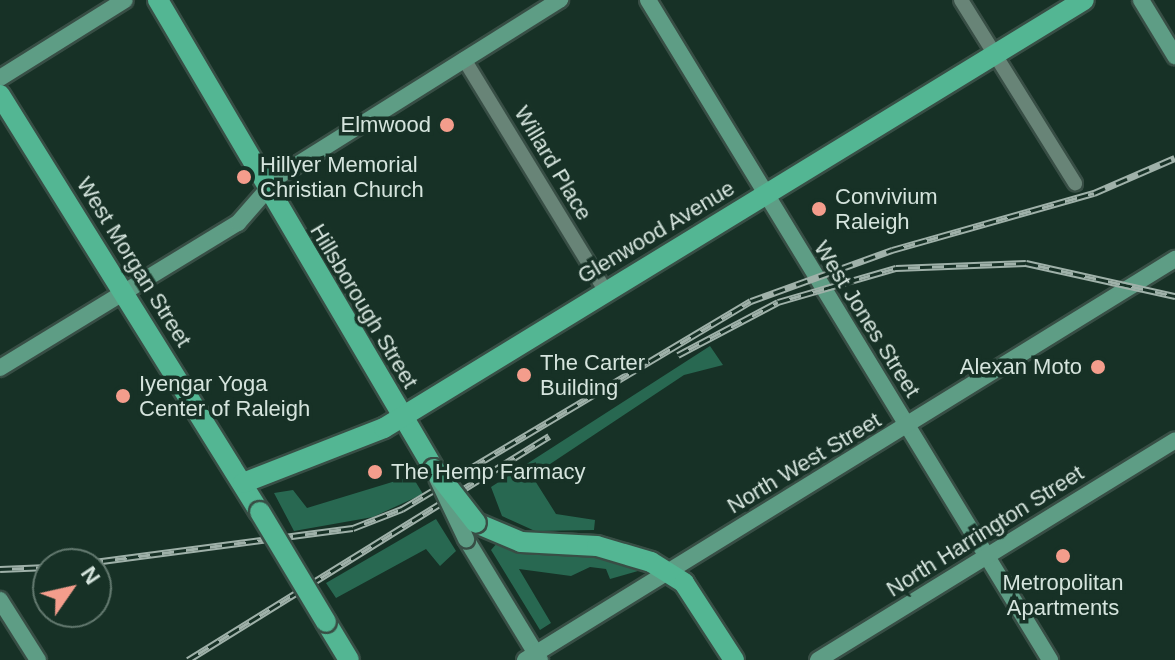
<!DOCTYPE html>
<html>
<head>
<meta charset="utf-8">
<style>
  body { margin:0 }
  #map { position:relative; width:1175px; height:660px; overflow:hidden; background:#173126; font-family:Arial,sans-serif }
  div>[style] { position:absolute }
  [style*='--x'] { left:calc(var(--x)*1px); top:calc(var(--y)*1px); width:calc(var(--w)*1px); rotate:calc(var(--a)*1deg) }
  .forest>* { inset:0; background:#286851 }
  .roads { filter:drop-shadow(2px 0 #384e45) drop-shadow(-2px 0 #384e45) drop-shadow(0 2px #384e45) drop-shadow(0 -2px #384e45) }
  .street>* { height:14px; margin:-7px; padding:0 7px; transform-origin:7px; border-radius:7px; background:#688477 }
  .secondary>* { height:16px; margin:-8px; padding:0 8px; transform-origin:8px; border-radius:8px; background:#5e9d85 }
  .primary>* { height:20px; margin:-10px; padding:0 10px; transform-origin:10px; border-radius:10px; background:#53b693 }
  .rail>* { height:7px; margin-top:-3.5px; transform-origin:0; background:repeating-linear-gradient(90deg,#173126 0 12px,#9fb1a9 0 24px); box-sizing:border-box; border-block:2px solid #9fb1a9 }
  .bridges { filter:drop-shadow(2px 0 #384e45) drop-shadow(-2px 0 #384e45) drop-shadow(0 2px #384e45) drop-shadow(0 -2px #384e45) }
  .secondary-bridge>* { height:16px; margin:-8px; padding:0 8px; transform-origin:8px; border-radius:8px; background:#5e9d85 }
  .primary-bridge>* { height:20px; margin:-10px; padding:0 10px; transform-origin:10px; border-radius:10px; background:#53b693 }
  .dots>* { width:22px; height:22px; translate:-50% -50%; box-sizing:border-box; border:4px solid #173126; border-radius:50% }
  span { translate:-50% -50%; white-space:nowrap; text-align:center; line-height:1.15; -webkit-text-stroke:7px #173126; paint-order:stroke }
  .poi-label { font-size:22px; color:#d5e4dd }
  .right { translate:-100% -50%; text-align:right }
  .left { translate:0 -50%; text-align:left }
  .street-label { font-size:22px; color:#d5e4dd }
  .north { position:absolute; left:32px; top:548px; width:80px; height:80px; box-sizing:border-box; background:#173126; border:2px solid #63796f; border-radius:50%; rotate:56deg; font-size:22px; font-weight:700; line-height:32px; text-align:center; color:#d5e4dd }
  .north::after { content:''; display:block; margin:auto; width:28px; height:36px; background:#f49d8c; clip-path:polygon(50% 0,100% 100%,50% 72%,0 100%) }
</style>
</head>
<body>
<div id="map">
  <div class="forest">
    <i style="clip-path:polygon(710px 346px,723px 365px,684px 375px,532px 476px,556px 514px,595px 520px,594px 530px,535px 531px,502px 516px,491px 487px)"></i>
    <i style="clip-path:polygon(412px 476px,423px 494px,373px 517px,294px 531px,274px 493px,293px 490px,307px 508px)"></i>
    <i style="clip-path:polygon(436px 519px,456px 551px,440px 566px,426px 549px,336px 598px,326px 583px)"></i>
    <i style="clip-path:polygon(498px 542px,637px 560px,638px 571px,610px 579px,606px 569px,590px 567px,571px 576px,519px 569px,551px 623px,540px 630px,491px 550px)"></i>
  </div>
  <div class="roads">
    <div class="street">
      <i style="--x:961;--y:0;--w:216;--a:58.1"></i>
      <i style="--x:464;--y:59;--w:271;--a:58.6"></i>
    </div>
    <div class="secondary">
      <i style="--x:648;--y:0;--w:773;--a:58.65"></i>
      <i style="--x:1141;--y:0;--w:66;--a:58.7"></i>
      <i style="--x:0;--y:78;--w:147;--a:-32"></i>
      <i style="--x:0;--y:368;--w:279;--a:-31.4"></i>
      <i style="--x:238;--y:223;--w:62;--a:-48.9"></i>
      <i style="--x:279;--y:176;--w:332;--a:-32.1"></i>
      <i style="--x:466;--y:539;--w:142;--a:58.6"></i>
      <i style="--x:0;--y:600;--w:71;--a:57.7"></i>
      <i style="--x:525;--y:660;--w:764;--a:-31.67"></i>
      <i style="--x:818;--y:660;--w:419;--a:-31.6"></i>
    </div>
    <div class="primary">
      <i style="--x:158;--y:0;--w:544;--a:59.52"></i>
      <i style="--x:0;--y:95;--w:491;--a:58.1"></i>
      <i style="--x:243;--y:483;--w:151;--a:-21.3"></i>
      <i style="--x:384;--y:428;--w:820;--a:-31.44"></i>
      <i style="--x:476;--y:523;--w:49;--a:22.9"></i>
      <i style="--x:521;--y:542;--w:76;--a:3"></i>
      <i style="--x:597;--y:546;--w:56;--a:16.5"></i>
      <i style="--x:651;--y:562;--w:39;--a:32"></i>
      <i style="--x:684;--y:583;--w:92;--a:57"></i>
      <i style="--x:326;--y:622;--w:44;--a:58.8"></i>
    </div>
  </div>
  <div class="rail">
    <i style="--x:678;--y:355;--w:113;--a:-27.9"></i>
    <i style="--x:778;--y:302;--w:123;--a:-16.1"></i>
    <i style="--x:896;--y:268;--w:130;--a:-2.2"></i>
    <i style="--x:1026;--y:263;--w:153;--a:12.5"></i>
    <i style="--x:79;--y:564;--w:276;--a:-7.5"></i>
    <i style="--x:353;--y:528;--w:53;--a:-21.2"></i>
    <i style="--x:402;--y:509;--w:406;--a:-30.8"></i>
    <i style="--x:751;--y:301;--w:150;--a:-19.9"></i>
    <i style="--x:892;--y:250;--w:210;--a:-15.8"></i>
    <i style="--x:1094;--y:193;--w:88;--a:-23.4"></i>
    <i style="--x:0;--y:569;--w:48;--a:-2.4"></i>
    <i style="--x:188;--y:660;--w:425;--a:-31.8"></i>
  </div>
  <div class="bridges">
    <div class="secondary-bridge">
      <i style="--x:437;--y:478;--w:68;--a:64.6"></i>
    </div>
    <div class="primary-bridge">
      <i style="--x:434;--y:469;--w:68;--a:52.1"></i>
      <i style="--x:260;--y:512;--w:128;--a:59"></i>
    </div>
  </div>
  <div class="dots">
    <i style="left:447px;top:125px;background:#f49d8c"></i>
    <i style="left:244px;top:177px;background:#f49d8c"></i>
    <i style="left:819px;top:209px;background:#f49d8c"></i>
    <i style="left:1098px;top:367px;background:#f49d8c"></i>
    <i style="left:524px;top:375px;background:#f49d8c"></i>
    <i style="left:123px;top:396px;background:#f49d8c"></i>
    <i style="left:375px;top:472px;background:#f49d8c"></i>
    <i style="left:1063px;top:556px;background:#f49d8c"></i>
  </div>
  <div class="poi-label">
    <span class="right" style="left:431px;top:125px">Elmwood</span>
    <span class="left" style="left:260px;top:177px">Hillyer Memorial<br>Christian Church</span>
    <span class="left" style="left:835px;top:209px">Convivium<br>Raleigh</span>
    <span class="left" style="left:540px;top:375px">The Carter<br>Building</span>
    <span class="right" style="left:1082px;top:367px">Alexan Moto</span>
    <span class="left" style="left:139px;top:396px">Iyengar Yoga<br>Center of Raleigh</span>
    <span class="left" style="left:391px;top:472px">The Hemp Farmacy</span>
    <span style="left:1063px;top:595px">Metropolitan<br>Apartments</span>
  </div>
  <div class="street-label">
    <span style="left:553px;top:163px;rotate:59deg">Willard Place</span>
    <span style="left:656px;top:232px;rotate:-31deg">Glenwood Avenue</span>
    <span style="left:134px;top:262px;rotate:58deg">West Morgan Street</span>
    <span style="left:364px;top:306px;rotate:59deg">Hillsborough Street</span>
    <span style="left:867px;top:319px;rotate:58deg">West Jones Street</span>
    <span style="left:804px;top:463px;rotate:-31deg">North West Street</span>
    <span style="left:985px;top:531px;rotate:-32deg">North Harrington Street</span>
  </div>
  <div class="north">N</div>
</div>
</body>
</html>
